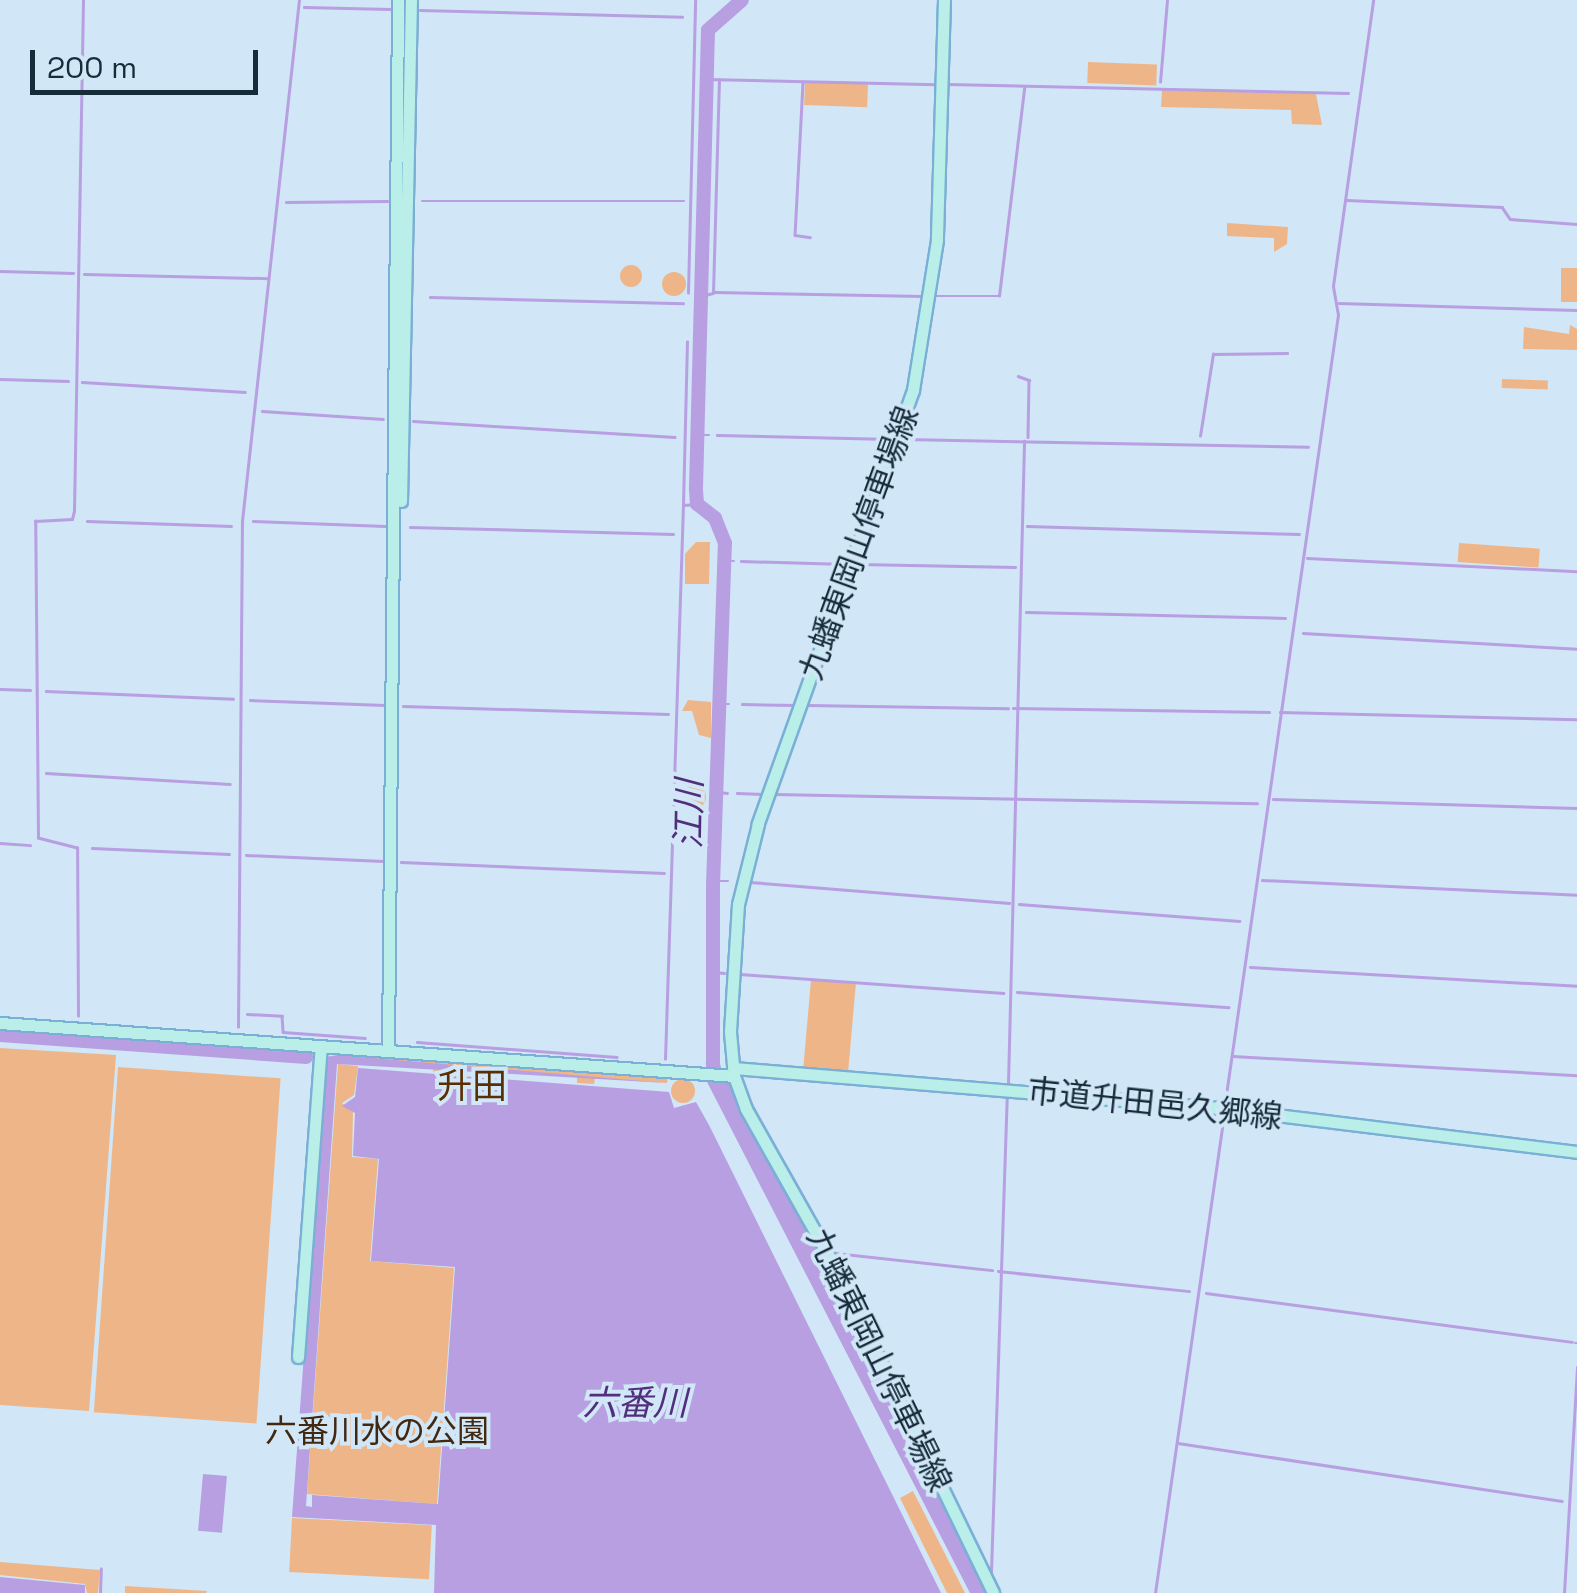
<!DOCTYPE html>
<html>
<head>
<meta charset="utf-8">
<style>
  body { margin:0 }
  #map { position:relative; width:1577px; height:1593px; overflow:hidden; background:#d1e6f6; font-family:"Space Grotesk","Noto Sans JP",sans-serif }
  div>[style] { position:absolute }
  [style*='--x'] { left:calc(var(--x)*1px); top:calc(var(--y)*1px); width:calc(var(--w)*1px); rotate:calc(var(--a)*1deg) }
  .green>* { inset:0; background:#eeb688; transform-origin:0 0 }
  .round { border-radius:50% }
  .water>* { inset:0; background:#b79fe2; transform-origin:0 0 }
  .stream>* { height:2.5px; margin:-1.25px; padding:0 1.25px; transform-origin:1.25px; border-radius:1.25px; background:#b79fe2 }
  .river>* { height:14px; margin:-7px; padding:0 7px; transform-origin:7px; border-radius:7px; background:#b79fe2 }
  .roads { filter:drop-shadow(2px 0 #7aafd6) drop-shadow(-2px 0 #7aafd6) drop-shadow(0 2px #7aafd6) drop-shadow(0 -2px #7aafd6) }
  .secondary>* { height:11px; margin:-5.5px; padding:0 5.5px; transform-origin:5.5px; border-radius:5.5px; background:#b9efe8 }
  span { translate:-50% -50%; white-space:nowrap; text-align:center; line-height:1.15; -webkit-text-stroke:8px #d1e6f6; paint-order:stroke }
  .street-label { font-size:32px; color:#162c3b }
  .park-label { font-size:32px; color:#412811 }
  .water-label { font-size:35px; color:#512f7d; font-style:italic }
  .neighbourhood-label { font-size:35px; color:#582f02 }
  .scale { position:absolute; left:30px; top:50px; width:228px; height:45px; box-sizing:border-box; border:5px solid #162c3b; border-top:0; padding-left:12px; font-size:30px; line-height:35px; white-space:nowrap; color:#162c3b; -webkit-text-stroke:8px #d1e6f6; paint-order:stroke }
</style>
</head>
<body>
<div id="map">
  <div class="green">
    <i style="left:1088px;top:62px;width:69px;height:21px;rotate:2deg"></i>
    <i style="left:805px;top:82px;width:63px;height:23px;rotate:2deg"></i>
    <i style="clip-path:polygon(1162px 90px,1316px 94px,1322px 125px,1292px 124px,1291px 110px,1161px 107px)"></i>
    <i style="clip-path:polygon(1227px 223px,1288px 227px,1287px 244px,1274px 252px,1274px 238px,1227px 236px)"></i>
    <i class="round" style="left:620px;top:265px;width:22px;height:22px"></i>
    <i style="left:1561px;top:268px;width:16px;height:34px"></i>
    <i class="round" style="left:662px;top:272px;width:24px;height:24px"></i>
    <i style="clip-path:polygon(1570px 325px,1577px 329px,1577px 350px,1523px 349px,1524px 327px,1569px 334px)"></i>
    <i style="left:1502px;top:379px;width:46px;height:9px;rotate:2deg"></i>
    <i style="clip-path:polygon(696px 542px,710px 542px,709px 584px,685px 584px,685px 554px)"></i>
    <i style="left:1459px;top:543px;width:81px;height:19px;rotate:4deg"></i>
    <i style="clip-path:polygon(688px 700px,711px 702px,711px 738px,699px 735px,692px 711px,682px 711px)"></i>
    <i class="round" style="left:682px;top:785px;width:24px;height:24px"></i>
    <i style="left:811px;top:980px;width:45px;height:88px;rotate:5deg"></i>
    <i style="clip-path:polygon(0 1048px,116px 1055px,89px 1411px,0 1405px)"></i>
    <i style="clip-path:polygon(338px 1051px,668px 1075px,667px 1083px,595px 1078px,594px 1084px,577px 1083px,577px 1076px,447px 1067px,446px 1074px,433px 1073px,433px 1066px,338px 1059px)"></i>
    <i style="clip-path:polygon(338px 1064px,358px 1066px,354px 1095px,342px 1103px,353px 1112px,352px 1157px,378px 1159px,370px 1261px,454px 1268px,437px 1504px,307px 1494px)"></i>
    <i style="left:118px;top:1067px;width:163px;height:346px;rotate:4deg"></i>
    <i class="round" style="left:671px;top:1079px;width:24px;height:24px"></i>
    <i style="clip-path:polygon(913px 1491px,965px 1593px,947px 1593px,900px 1498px)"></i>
    <i style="left:292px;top:1518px;width:140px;height:54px;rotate:3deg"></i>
    <i style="clip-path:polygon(0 1562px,100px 1570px,98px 1593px,87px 1593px,85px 1584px,0 1575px)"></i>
    <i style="clip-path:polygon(125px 1586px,207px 1591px,206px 1593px,125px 1593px)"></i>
  </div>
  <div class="water">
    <i style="clip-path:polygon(337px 1055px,667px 1083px,337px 1064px,306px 1506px,312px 1507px,312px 1495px,438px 1504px,455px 1267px,371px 1261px,379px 1159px,353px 1156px,355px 1113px,342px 1106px,355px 1097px,358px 1068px,669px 1092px,674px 1108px,696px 1102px,709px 1125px,941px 1593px,434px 1593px,436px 1525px,292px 1517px,326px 1057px)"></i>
    <i style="clip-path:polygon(706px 1080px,729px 1081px,746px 1125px,811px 1231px,986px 1593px,970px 1593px)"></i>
    <i style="left:203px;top:1474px;width:24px;height:57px;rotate:5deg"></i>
    <i style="clip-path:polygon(0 1577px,85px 1585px,85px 1593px,0 1593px)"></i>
  </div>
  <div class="stream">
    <i style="--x:304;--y:7;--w:86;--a:1.3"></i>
    <i style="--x:420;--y:10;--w:262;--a:1.5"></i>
    <i style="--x:706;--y:79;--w:229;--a:1.3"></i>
    <i style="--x:1160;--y:82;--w:82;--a:-85.1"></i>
    <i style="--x:803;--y:83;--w:152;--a:93"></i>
    <i style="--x:795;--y:235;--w:15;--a:8"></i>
    <i style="--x:948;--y:84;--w:400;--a:1.3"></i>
    <i style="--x:1347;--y:200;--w:155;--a:2.6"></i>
    <i style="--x:1502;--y:207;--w:14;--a:56"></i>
    <i style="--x:1510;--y:219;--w:67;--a:4.3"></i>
    <i style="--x:422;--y:201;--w:262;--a:0"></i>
    <i style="--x:286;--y:202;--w:101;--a:-0.6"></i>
    <i style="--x:0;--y:271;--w:73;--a:1.6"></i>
    <i style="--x:84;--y:274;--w:183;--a:1.3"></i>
    <i style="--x:715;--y:292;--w:207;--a:1.1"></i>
    <i style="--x:688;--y:293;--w:293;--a:-88.6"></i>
    <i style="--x:701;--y:296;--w:12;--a:-14"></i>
    <i style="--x:713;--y:293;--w:213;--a:-88.4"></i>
    <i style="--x:936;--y:296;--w:63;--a:0"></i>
    <i style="--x:999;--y:296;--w:209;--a:-83.1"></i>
    <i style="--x:430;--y:297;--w:253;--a:1.4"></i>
    <i style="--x:1339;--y:303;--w:238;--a:1.7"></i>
    <i style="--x:1018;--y:376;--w:12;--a:20"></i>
    <i style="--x:1029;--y:380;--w:57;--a:91"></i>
    <i style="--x:0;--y:379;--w:68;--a:1.7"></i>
    <i style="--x:82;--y:382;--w:163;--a:3.5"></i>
    <i style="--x:262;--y:411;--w:121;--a:3.8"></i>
    <i style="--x:413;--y:421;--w:262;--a:3.5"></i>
    <i style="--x:697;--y:435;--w:12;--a:0"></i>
    <i style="--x:717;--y:435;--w:174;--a:1.3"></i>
    <i style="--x:1200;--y:436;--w:83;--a:-81"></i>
    <i style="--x:1213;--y:354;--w:74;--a:-0.8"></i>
    <i style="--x:904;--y:439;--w:404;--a:1.1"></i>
    <i style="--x:683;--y:505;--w:163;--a:-88.6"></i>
    <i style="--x:87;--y:521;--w:144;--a:2"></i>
    <i style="--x:253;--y:521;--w:132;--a:2.2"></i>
    <i style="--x:1027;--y:526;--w:272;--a:1.7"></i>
    <i style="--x:410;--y:527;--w:263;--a:1.5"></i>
    <i style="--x:1307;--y:558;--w:270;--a:2.8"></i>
    <i style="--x:725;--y:561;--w:9;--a:0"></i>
    <i style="--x:741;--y:561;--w:104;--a:1.7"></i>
    <i style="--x:858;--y:564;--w:157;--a:1.1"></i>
    <i style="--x:1026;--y:612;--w:259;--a:1.3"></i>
    <i style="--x:1303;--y:633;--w:274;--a:3.3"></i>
    <i style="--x:0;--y:689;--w:30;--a:2"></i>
    <i style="--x:46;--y:691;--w:187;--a:2.4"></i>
    <i style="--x:250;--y:700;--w:135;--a:2.1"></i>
    <i style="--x:722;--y:704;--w:7;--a:0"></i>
    <i style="--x:742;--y:704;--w:54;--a:1.1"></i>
    <i style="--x:808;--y:705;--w:200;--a:0.9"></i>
    <i style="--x:403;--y:706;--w:265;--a:1.7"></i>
    <i style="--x:1013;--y:708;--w:256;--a:0.9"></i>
    <i style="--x:1280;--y:712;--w:297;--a:1.4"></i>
    <i style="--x:46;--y:773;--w:184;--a:3.4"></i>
    <i style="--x:718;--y:792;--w:9;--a:6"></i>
    <i style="--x:737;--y:793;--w:26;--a:2"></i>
    <i style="--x:774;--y:794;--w:483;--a:1.1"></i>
    <i style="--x:1273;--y:799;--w:304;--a:1.7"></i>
    <i style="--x:0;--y:843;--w:30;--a:4"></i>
    <i style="--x:92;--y:848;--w:137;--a:2.5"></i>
    <i style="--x:246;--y:855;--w:137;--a:2.5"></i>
    <i style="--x:401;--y:862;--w:263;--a:2.4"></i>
    <i style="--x:1262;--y:880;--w:315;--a:2.7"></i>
    <i style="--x:713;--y:881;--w:15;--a:0"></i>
    <i style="--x:750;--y:882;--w:260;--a:4.6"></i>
    <i style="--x:1019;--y:904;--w:221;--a:4.4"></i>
    <i style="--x:1250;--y:967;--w:328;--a:3.3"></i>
    <i style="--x:714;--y:972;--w:10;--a:6"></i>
    <i style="--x:740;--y:974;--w:264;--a:4.1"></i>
    <i style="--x:1017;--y:992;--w:212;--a:4.1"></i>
    <i style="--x:247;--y:1014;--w:35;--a:3"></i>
    <i style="--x:282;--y:1016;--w:16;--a:86"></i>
    <i style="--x:283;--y:1032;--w:82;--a:4.2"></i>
    <i style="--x:78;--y:1016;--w:168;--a:-90.3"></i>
    <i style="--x:77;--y:848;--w:40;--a:-165.6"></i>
    <i style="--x:38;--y:838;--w:317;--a:-90.5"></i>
    <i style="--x:35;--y:521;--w:37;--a:-3"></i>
    <i style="--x:72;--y:519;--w:8;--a:-76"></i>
    <i style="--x:74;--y:511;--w:511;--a:-88.99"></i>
    <i style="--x:238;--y:1027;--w:506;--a:-89.55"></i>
    <i style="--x:242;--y:521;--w:524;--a:-83.76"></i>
    <i style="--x:79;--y:1036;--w:5;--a:90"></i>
    <i style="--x:417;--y:1042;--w:200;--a:4.3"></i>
    <i style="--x:237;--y:1052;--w:4;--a:-90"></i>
    <i style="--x:1233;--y:1056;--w:345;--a:3.2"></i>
    <i style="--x:665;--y:1059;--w:554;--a:-88.14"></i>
    <i style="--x:683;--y:505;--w:14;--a:-4"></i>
    <i style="--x:1008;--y:1084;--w:643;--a:-88.57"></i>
    <i style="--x:1225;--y:1102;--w:795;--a:-81.83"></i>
    <i style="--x:1338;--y:315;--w:29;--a:-100"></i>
    <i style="--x:1333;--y:286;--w:289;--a:-82"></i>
    <i style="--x:1109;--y:1105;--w:105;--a:5.4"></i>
    <i style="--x:1458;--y:1143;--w:47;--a:7.3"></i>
    <i style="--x:835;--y:1253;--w:158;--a:6.2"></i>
    <i style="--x:998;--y:1271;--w:192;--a:6"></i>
    <i style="--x:1206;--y:1293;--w:369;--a:7.6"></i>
    <i style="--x:1575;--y:1343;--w:2;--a:0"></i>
    <i style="--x:1178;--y:1443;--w:388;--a:8.6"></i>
    <i style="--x:991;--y:1572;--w:475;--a:-88.1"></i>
    <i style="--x:100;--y:1593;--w:24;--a:-88"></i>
    <i style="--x:1155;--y:1593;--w:483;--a:-81.8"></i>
    <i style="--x:1564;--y:1593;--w:226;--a:-86.7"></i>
  </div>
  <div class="river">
    <i style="--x:0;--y:1035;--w:307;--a:4.1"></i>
    <i style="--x:719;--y:1087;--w:24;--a:-105"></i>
    <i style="--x:713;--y:1064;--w:179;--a:-90"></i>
    <i style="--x:713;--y:885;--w:342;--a:-88"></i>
    <i style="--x:725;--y:543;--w:27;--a:-112"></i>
    <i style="--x:715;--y:518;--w:23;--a:-142"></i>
    <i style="--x:697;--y:504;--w:16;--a:-94"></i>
    <i style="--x:696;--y:488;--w:458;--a:-88.5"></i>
    <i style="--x:708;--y:30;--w:45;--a:-41.4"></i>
  </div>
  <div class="roads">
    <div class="secondary">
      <i style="--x:944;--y:0;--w:240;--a:91.7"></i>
      <i style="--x:937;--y:240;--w:152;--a:99.1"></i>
      <i style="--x:913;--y:390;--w:461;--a:109.7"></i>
      <i style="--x:758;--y:824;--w:82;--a:104"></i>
      <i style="--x:738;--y:904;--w:128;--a:93.6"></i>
      <i style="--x:730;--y:1032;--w:44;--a:84.8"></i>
      <i style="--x:734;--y:1076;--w:35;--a:70"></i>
      <i style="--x:746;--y:1109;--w:181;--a:60.6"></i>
      <i style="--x:835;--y:1267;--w:362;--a:64.1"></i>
      <i style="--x:401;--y:501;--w:501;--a:-88.86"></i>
      <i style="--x:0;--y:1023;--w:736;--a:4.13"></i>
      <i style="--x:388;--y:1049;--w:1049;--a:-89.45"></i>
      <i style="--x:733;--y:1068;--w:488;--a:4.7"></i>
      <i style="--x:1219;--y:1108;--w:361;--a:7"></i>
      <i style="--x:298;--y:1357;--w:311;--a:-85.8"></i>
    </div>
  </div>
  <div class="street-label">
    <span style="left:859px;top:543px;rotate:-70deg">九蟠東岡山停車場線</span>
    <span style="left:1155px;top:1104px;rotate:6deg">市道升田邑久郷線</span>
    <span style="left:879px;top:1360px;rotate:64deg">九蟠東岡山停車場線</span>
  </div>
  <div class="park-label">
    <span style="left:377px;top:1431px">六番川水の公園</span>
  </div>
  <div class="water-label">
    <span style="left:689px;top:814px;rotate:-89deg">江川</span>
    <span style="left:635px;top:1403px">六番川</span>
  </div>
  <div class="neighbourhood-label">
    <span style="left:472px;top:1086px">升田</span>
  </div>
  <div class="scale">200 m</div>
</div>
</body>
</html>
